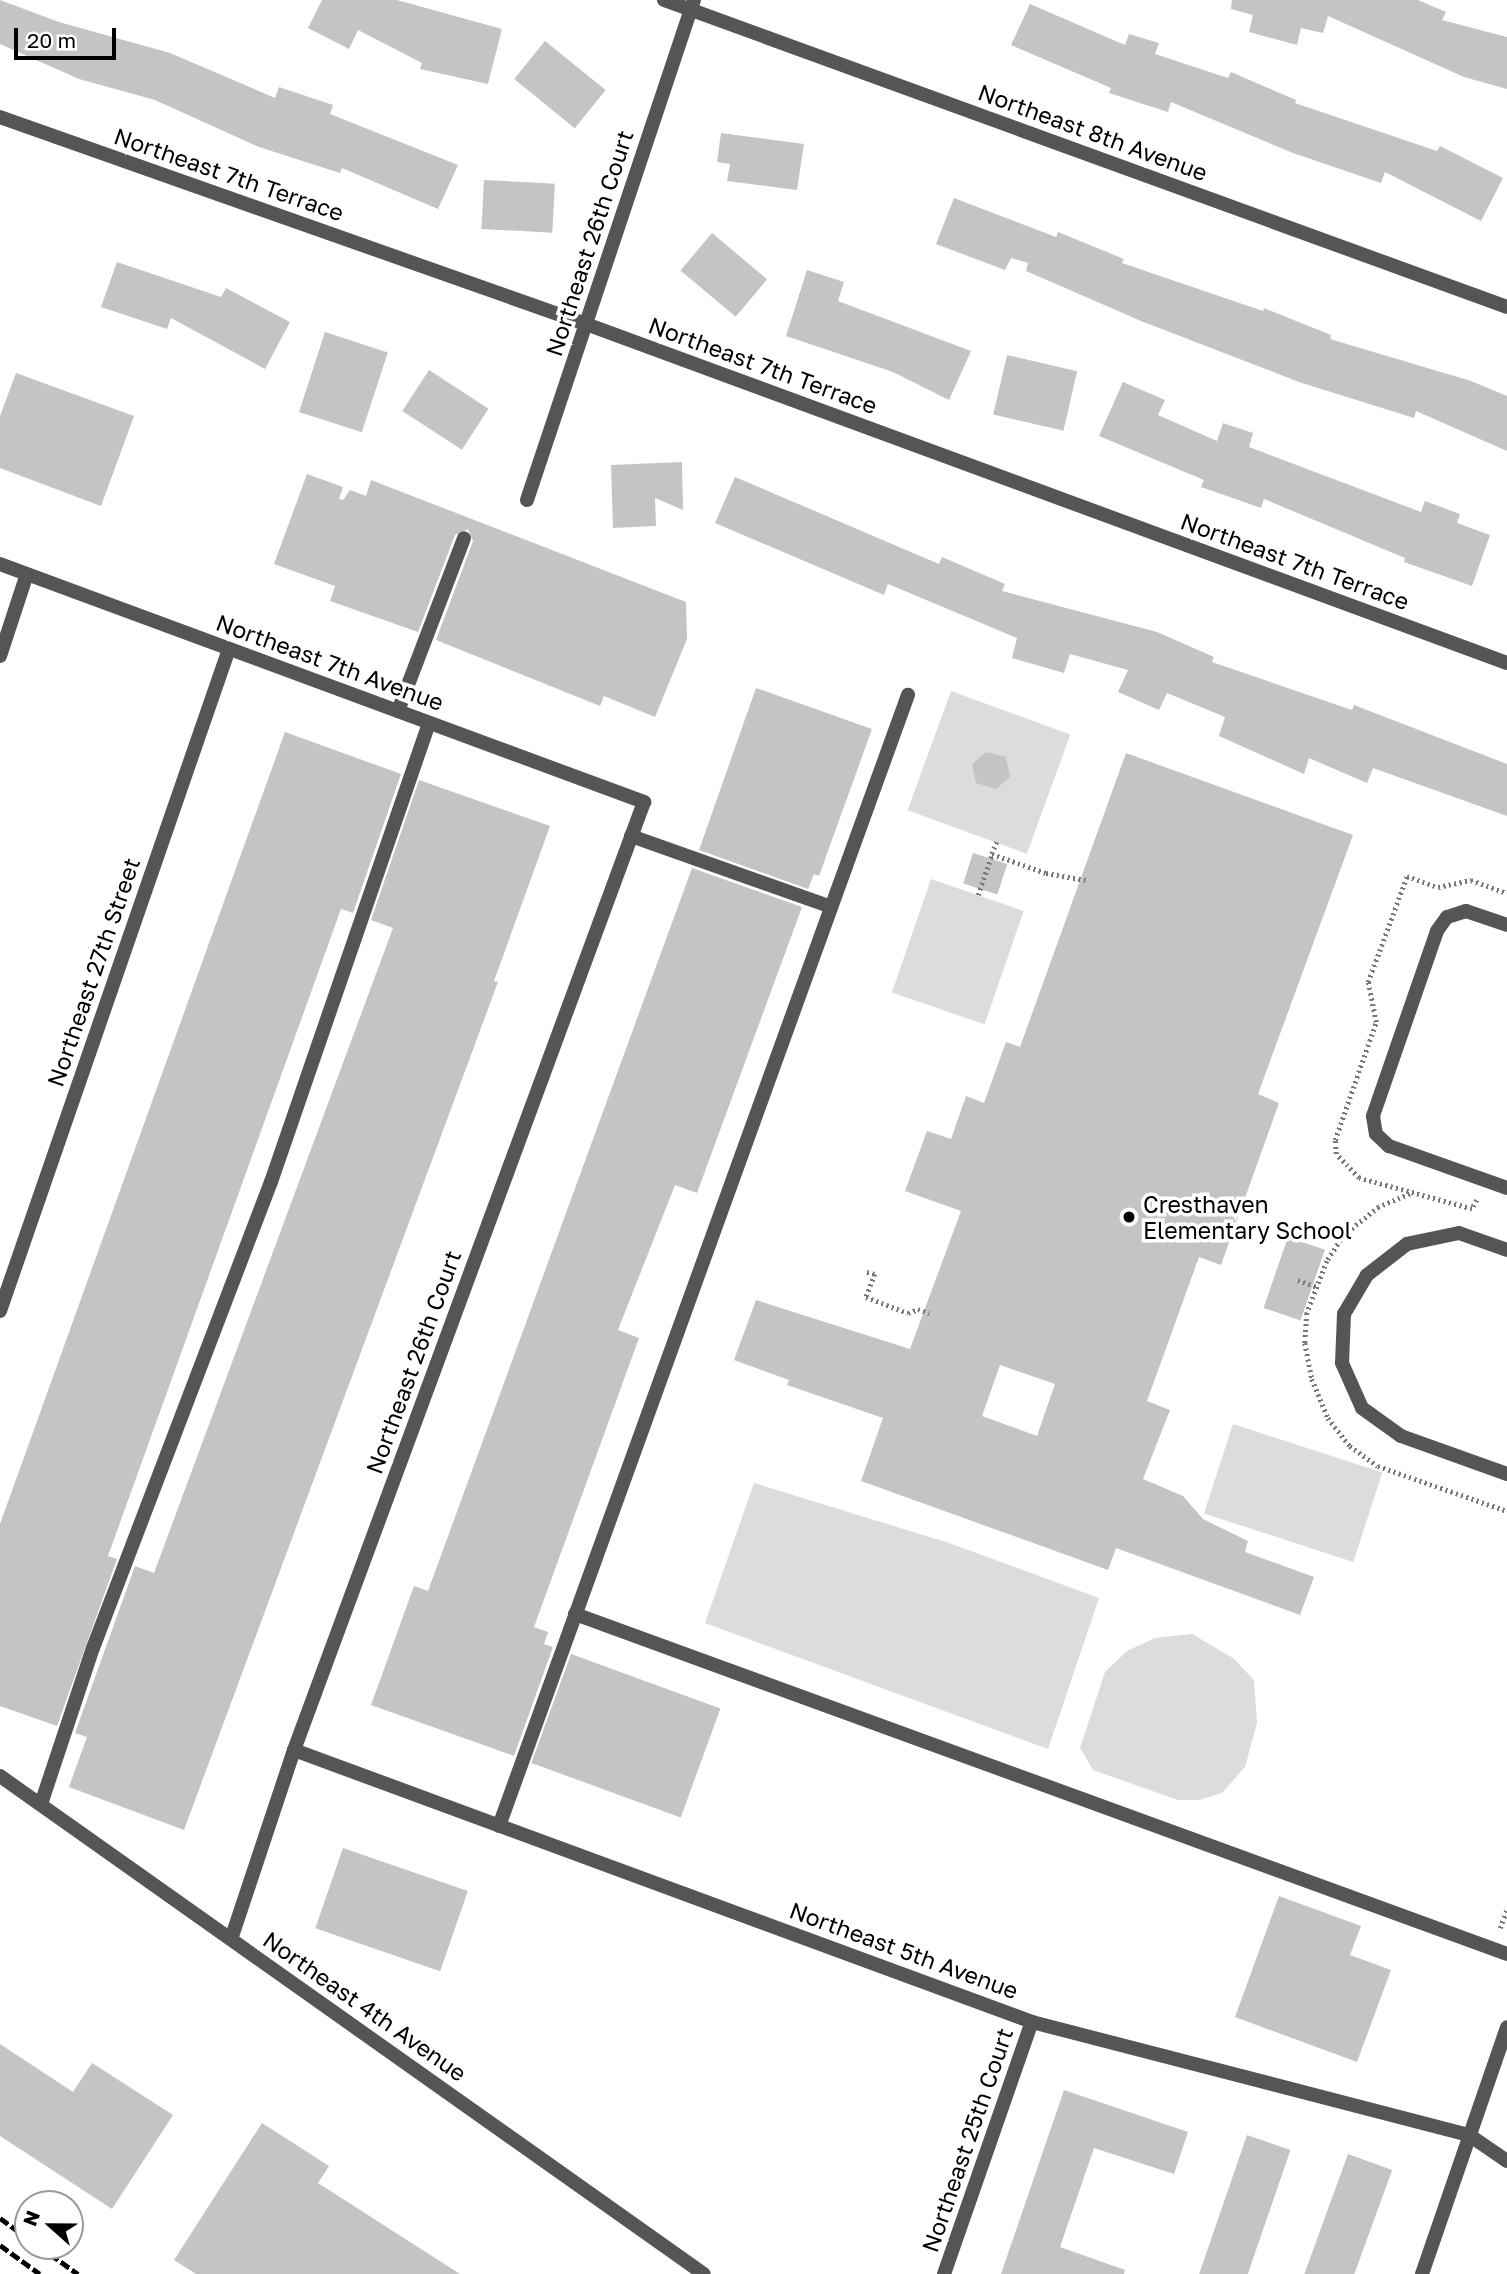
<!DOCTYPE html>
<html>
<head>
<meta charset="utf-8">
<style>
  body { margin:0 }
  #map { position:relative; width:1507px; height:2274px; overflow:hidden; background:#fff; font-family:"Golos Text",sans-serif }
  div>[style] { position:absolute }
  [style*='--x'] { left:calc(var(--x)*1px); top:calc(var(--y)*1px); width:calc(var(--w)*1px); rotate:calc(var(--a)*1deg) }
  .green>* { inset:0; background:#dcdcdc; transform-origin:0 0 }
  .building>* { inset:0; background:#c4c4c4; transform-origin:0 0 }
  .path>* { height:4.5px; margin-top:-2.25px; transform-origin:0; background:repeating-linear-gradient(90deg,#777 0 2px,transparent 0 5.5px) }
  .service>* { height:14px; margin:-7px; padding:0 7px; transform-origin:7px; border-radius:7px; background:#555 }
  .minor>* { height:14px; margin:-7px; padding:0 7px; transform-origin:7px; border-radius:7px; background:#555 }
  .rail>* { height:5px; margin-top:-2.5px; transform-origin:0; background:repeating-linear-gradient(90deg,#000 0 10px,transparent 0 13.5px) }
  .dots>* { width:19px; height:19px; translate:-50% -50%; box-sizing:border-box; border:4px solid #fff; border-radius:50% }
  span { translate:-50% -50%; white-space:nowrap; text-align:center; line-height:1.15; -webkit-text-stroke:7px #fff; paint-order:stroke }
  .street-label { font-size:23px; color:#000 }
  .poi-label { font-size:23px; color:#000 }
  .left { translate:0 -50%; text-align:left }
  .north { position:absolute; left:14px; top:2190px; width:70px; height:70px; box-sizing:border-box; background:#fff; border:2px solid #999; border-radius:50%; rotate:291deg; font-size:19px; font-weight:700; line-height:28px; text-align:center; color:#000 }
  .north::after { content:''; display:block; margin:auto; width:24px; height:32px; background:#000; clip-path:polygon(50% 0,100% 100%,50% 72%,0 100%) }
  .scale { position:absolute; left:14px; top:28px; width:102px; height:32px; box-sizing:border-box; border:4px solid #000; border-top:0; padding-left:9px; font-size:21px; line-height:24px; white-space:nowrap; color:#000; -webkit-text-stroke:5px #fff; paint-order:stroke }
</style>
</head>
<body>
<div id="map">
  <div class="green">
    <i style="left:951px;top:691px;width:127px;height:127px;rotate:20deg"></i>
    <i style="left:931px;top:879px;width:98px;height:120px;rotate:19deg"></i>
    <i style="left:1233px;top:1424px;width:157px;height:94px;rotate:18deg"></i>
    <i style="clip-path:polygon(754px 1483px,949px 1543px,1099px 1598px,1048px 1749px,705px 1623px)"></i>
    <i style="clip-path:polygon(1192px 1634px,1233px 1658px,1254px 1680px,1257px 1723px,1245px 1767px,1222px 1793px,1199px 1800px,1178px 1800px,1093px 1770px,1080px 1748px,1105px 1672px,1127px 1651px,1155px 1638px)"></i>
  </div>
  <div class="building">
    <i style="clip-path:polygon(0 0,59px 22px,170px 53px,275px 98px,279px 87px,333px 105px,330px 114px,458px 165px,438px 209px,342px 168px,340px 173px,259px 147px,155px 100px,79px 79px,0 44px)"></i>
    <i style="clip-path:polygon(322px 0,397px 0,502px 29px,488px 84px,420px 69px,422px 63px,358px 30px,349px 49px,308px 28px)"></i>
    <i style="clip-path:polygon(1232px 0,1418px 0,1446px 12px,1442px 20px,1507px 37px,1507px 89px,1464px 77px,1328px 16px,1323px 33px,1301px 28px,1297px 45px,1249px 32px,1253px 15px,1231px 9px)"></i>
    <i style="clip-path:polygon(1030px 4px,1125px 45px,1129px 34px,1159px 43px,1155px 54px,1228px 78px,1231px 72px,1296px 100px,1295px 103px,1437px 151px,1440px 146px,1503px 178px,1481px 221px,1385px 172px,1381px 183px,1293px 153px,1171px 102px,1168px 112px,1109px 93px,1111px 88px,1011px 45px)"></i>
    <i style="left:545px;top:41px;width:78px;height:49px;rotate:39deg"></i>
    <i style="clip-path:polygon(721px 133px,804px 144px,797px 190px,727px 181px,730px 164px,717px 162px)"></i>
    <i style="left:484px;top:180px;width:71px;height:49px;rotate:3deg"></i>
    <i style="clip-path:polygon(954px 198px,1056px 237px,1058px 232px,1124px 259px,1122px 263px,1263px 311px,1264px 308px,1331px 335px,1330px 339px,1471px 381px,1507px 396px,1507px 451px,1416px 411px,1414px 418px,1299px 382px,1141px 321px,1026px 271px,1028px 263px,1011px 258px,1005px 270px,936px 244px)"></i>
    <i style="left:712px;top:233px;width:72px;height:49px;rotate:40deg"></i>
    <i style="clip-path:polygon(117px 262px,221px 297px,226px 288px,290px 322px,265px 369px,171px 318px,167px 329px,101px 307px)"></i>
    <i style="clip-path:polygon(807px 270px,844px 282px,838px 301px,971px 351px,949px 400px,893px 372px,786px 336px)"></i>
    <i style="left:325px;top:332px;width:66px;height:84px;rotate:18deg"></i>
    <i style="left:1007px;top:355px;width:72px;height:61px;rotate:13deg"></i>
    <i style="left:429px;top:370px;width:71px;height:49px;rotate:33deg"></i>
    <i style="clip-path:polygon(16px 373px,134px 416px,101px 506px,0 468px,0 416px)"></i>
    <i style="clip-path:polygon(1123px 382px,1165px 400px,1158px 415px,1217px 441px,1223px 423px,1253px 433px,1249px 447px,1421px 512px,1425px 501px,1460px 514px,1457px 523px,1490px 535px,1472px 586px,1404px 562px,1405px 558px,1264px 499px,1261px 508px,1201px 487px,1204px 480px,1099px 436px)"></i>
    <i style="clip-path:polygon(682px 462px,683px 510px,655px 498px,656px 526px,613px 528px,611px 465px)"></i>
    <i style="clip-path:polygon(307px 474px,343px 487px,339px 499px,343px 500px,350px 490px,366px 496px,371px 480px,686px 602px,687px 639px,655px 717px,604px 696px,600px 706px,436px 640px,473px 541px,468px 529px,455px 535px,418px 632px,330px 601px,335px 586px,274px 564px)"></i>
    <i style="clip-path:polygon(735px 477px,939px 564px,942px 557px,1005px 584px,1002px 591px,1157px 632px,1214px 657px,1212px 662px,1352px 710px,1354px 705px,1507px 764px,1507px 816px,1373px 768px,1367px 783px,1309px 758px,1304px 774px,1219px 736px,1225px 717px,1167px 693px,1159px 710px,1118px 692px,1128px 670px,1070px 654px,1064px 673px,1012px 658px,1017px 638px,888px 584px,884px 595px,715px 523px)"></i>
    <i style="clip-path:polygon(756px 688px,872px 729px,819px 876px,814px 874px,808px 889px,699px 850px)"></i>
    <i style="clip-path:polygon(285px 732px,401px 774px,353px 913px,341px 909px,108px 1556px,117px 1559px,57px 1726px,0 1706px,0 1524px)"></i>
    <i style="clip-path:polygon(986px 752px,1006px 757px,1010px 777px,996px 789px,976px 783px,972px 764px)"></i>
    <i style="clip-path:polygon(evenodd,1126px 753px,1353px 835px,1258px 1094px,1279px 1103px,1221px 1265px,1199px 1257px,1147px 1401px,1170px 1410px,1143px 1479px,1183px 1496px,1203px 1519px,1248px 1541px,1245px 1552px,1314px 1577px,1300px 1615px,1116px 1548px,1108px 1570px,861px 1481px,883px 1418px,787px 1385px,789px 1380px,734px 1360px,756px 1300px,910px 1349px,961px 1211px,905px 1191px,927px 1131px,951px 1139px,966px 1096px,984px 1103px,1006px 1042px,1020px 1047px,1126px 753px,1000px 1365px,1055px 1384px,1037px 1436px,982px 1416px,1000px 1365px)"></i>
    <i style="clip-path:polygon(419px 780px,550px 826px,494px 981px,498px 982px,184px 1830px,69px 1787px,87px 1737px,75px 1733px,135px 1566px,154px 1573px,393px 928px,371px 920px)"></i>
    <i style="left:973px;top:853px;width:36px;height:32px;rotate:18deg"></i>
    <i style="clip-path:polygon(692px 868px,802px 907px,697px 1193px,675px 1185px,618px 1330px,639px 1338px,534px 1627px,548px 1632px,544px 1644px,553px 1647px,514px 1756px,371px 1705px,414px 1586px,428px 1591px)"></i>
    <i style="left:1288px;top:1237px;width:39px;height:75px;rotate:19deg"></i>
    <i style="left:571px;top:1654px;width:159px;height:116px;rotate:20deg"></i>
    <i style="left:343px;top:1848px;width:132px;height:85px;rotate:19deg"></i>
    <i style="clip-path:polygon(1279px 1896px,1361px 1926px,1350px 1955px,1391px 1970px,1357px 2062px,1235px 2017px)"></i>
    <i style="clip-path:polygon(0 2044px,73px 2092px,92px 2063px,173px 2115px,112px 2209px,0 2136px)"></i>
    <i style="clip-path:polygon(1064px 2090px,1188px 2132px,1174px 2174px,1094px 2148px,1060px 2247px,1125px 2270px,1124px 2274px,1001px 2274px)"></i>
    <i style="clip-path:polygon(262px 2123px,329px 2166px,318px 2183px,460px 2274px,196px 2274px,174px 2260px)"></i>
    <i style="left:1247px;top:2135px;width:46px;height:147px;rotate:19deg"></i>
    <i style="left:1348px;top:2154px;width:47px;height:128px;rotate:20deg"></i>
  </div>
  <div class="path">
    <i style="--x:997;--y:842;--w:13;--a:113"></i>
    <i style="--x:992;--y:854;--w:57;--a:19.4"></i>
    <i style="--x:1046;--y:873;--w:40;--a:10"></i>
    <i style="--x:978;--y:895;--w:43;--a:-71.1"></i>
    <i style="--x:1410;--y:1194;--w:34;--a:157"></i>
    <i style="--x:1379;--y:1207;--w:45;--a:141.3"></i>
    <i style="--x:1344;--y:1235;--w:31;--a:123"></i>
    <i style="--x:1327;--y:1261;--w:56;--a:111"></i>
    <i style="--x:1307;--y:1313;--w:30;--a:94"></i>
    <i style="--x:1305;--y:1343;--w:37;--a:79"></i>
    <i style="--x:1312;--y:1379;--w:42;--a:67.7"></i>
    <i style="--x:1328;--y:1418;--w:36;--a:52"></i>
    <i style="--x:1350;--y:1446;--w:34;--a:36"></i>
    <i style="--x:1378;--y:1466;--w:137;--a:19.2"></i>
    <i style="--x:1477;--y:1200;--w:10;--a:119"></i>
    <i style="--x:1472;--y:1209;--w:117;--a:-164.7"></i>
    <i style="--x:1359;--y:1178;--w:33;--a:-134"></i>
    <i style="--x:1336;--y:1154;--w:14;--a:-94"></i>
    <i style="--x:1335;--y:1140;--w:125;--a:-70.8"></i>
    <i style="--x:1376;--y:1022;--w:41;--a:-101.3"></i>
    <i style="--x:1368;--y:982;--w:113;--a:-69.8"></i>
    <i style="--x:1407;--y:876;--w:33;--a:20"></i>
    <i style="--x:1438;--y:887;--w:34;--a:-12"></i>
    <i style="--x:1471;--y:880;--w:38;--a:20"></i>
    <i style="--x:867;--y:1272;--w:8;--a:14"></i>
    <i style="--x:875;--y:1274;--w:25;--a:111"></i>
    <i style="--x:866;--y:1297;--w:45;--a:20.9"></i>
    <i style="--x:908;--y:1313;--w:11;--a:-22"></i>
    <i style="--x:918;--y:1309;--w:12;--a:20"></i>
    <i style="--x:1298;--y:1280;--w:20;--a:20"></i>
    <i style="--x:1500;--y:1928;--w:20;--a:-70"></i>
  </div>
  <div class="service">
    <i style="--x:0;--y:656;--w:86;--a:-71.8"></i>
    <i style="--x:398;--y:711;--w:185;--a:-69.1"></i>
    <i style="--x:631;--y:836;--w:212;--a:19.5"></i>
    <i style="--x:1507;--y:925;--w:43;--a:-161.1"></i>
    <i style="--x:1466;--y:911;--w:20;--a:162"></i>
    <i style="--x:1447;--y:917;--w:17;--a:126"></i>
    <i style="--x:1437;--y:931;--w:196;--a:109.1"></i>
    <i style="--x:1373;--y:1116;--w:18;--a:81"></i>
    <i style="--x:1376;--y:1134;--w:18;--a:43"></i>
    <i style="--x:1389;--y:1146;--w:125;--a:19.6"></i>
    <i style="--x:1507;--y:1250;--w:51;--a:-160.5"></i>
    <i style="--x:1459;--y:1233;--w:53;--a:168.1"></i>
    <i style="--x:1407;--y:1244;--w:51;--a:142.2"></i>
    <i style="--x:1367;--y:1275;--w:45;--a:120.5"></i>
    <i style="--x:1344;--y:1314;--w:49;--a:92.3"></i>
    <i style="--x:1342;--y:1363;--w:49;--a:66"></i>
    <i style="--x:1362;--y:1408;--w:48;--a:35.7"></i>
    <i style="--x:1401;--y:1436;--w:113;--a:19.7"></i>
    <i style="--x:575;--y:1614;--w:992;--a:20.04"></i>
    <i style="--x:41;--y:1804;--w:164;--a:-71.6"></i>
    <i style="--x:93;--y:1648;--w:499;--a:-69.1"></i>
    <i style="--x:271;--y:1182;--w:485;--a:-71"></i>
    <i style="--x:499;--y:1826;--w:1203;--a:-70.12"></i>
  </div>
  <div class="minor">
    <i style="--x:664;--y:0;--w:897;--a:20.01"></i>
    <i style="--x:0;--y:117;--w:621;--a:19.46"></i>
    <i style="--x:586;--y:324;--w:981;--a:20.21"></i>
    <i style="--x:527;--y:500;--w:527;--a:-71.53"></i>
    <i style="--x:0;--y:564;--w:687;--a:20.28"></i>
    <i style="--x:644;--y:802;--w:1011;--a:110.26"></i>
    <i style="--x:294;--y:1750;--w:199;--a:108.4"></i>
    <i style="--x:0;--y:1311;--w:700;--a:-70.92"></i>
    <i style="--x:294;--y:1750;--w:787;--a:20.23"></i>
    <i style="--x:1032;--y:2022;--w:451;--a:14.5"></i>
    <i style="--x:1469;--y:2135;--w:46;--a:34.4"></i>
    <i style="--x:0;--y:1776;--w:862;--a:35.28"></i>
    <i style="--x:944;--y:2274;--w:267;--a:-70.8"></i>
    <i style="--x:1422;--y:2274;--w:261;--a:-71"></i>
  </div>
  <div class="rail">
    <i style="--x:0;--y:2218;--w:34;--a:36"></i>
    <i style="--x:0;--y:2245;--w:49;--a:35.9"></i>
    <i style="--x:39;--y:2246;--w:48;--a:35.7"></i>
  </div>
  <div class="dots">
    <i style="left:1129px;top:1217px;background:#000"></i>
  </div>
  <div class="street-label">
    <span style="left:1093px;top:132px;rotate:20deg">Northeast 8th Avenue</span>
    <span style="left:229px;top:174px;rotate:19deg">Northeast 7th Terrace</span>
    <span style="left:589px;top:243px;rotate:-72deg">Northeast 26th Court</span>
    <span style="left:763px;top:365px;rotate:20deg">Northeast 7th Terrace</span>
    <span style="left:1295px;top:561px;rotate:20deg">Northeast 7th Terrace</span>
    <span style="left:330px;top:662px;rotate:20deg">Northeast 7th Avenue</span>
    <span style="left:93px;top:972px;rotate:-71deg">Northeast 27th Street</span>
    <span style="left:413px;top:1362px;rotate:-70deg">Northeast 26th Court</span>
    <span style="left:904px;top:1950px;rotate:20deg">Northeast 5th Avenue</span>
    <span style="left:365px;top:2006px;rotate:35deg">Northeast 4th Avenue</span>
    <span style="left:967px;top:2140px;rotate:-71deg">Northeast 25th Court</span>
  </div>
  <div class="poi-label">
    <span class="left" style="left:1143px;top:1217px">Cresthaven<br>Elementary School</span>
  </div>
  <div class="north">N</div>
  <div class="scale">20 m</div>
</div>
</body>
</html>
